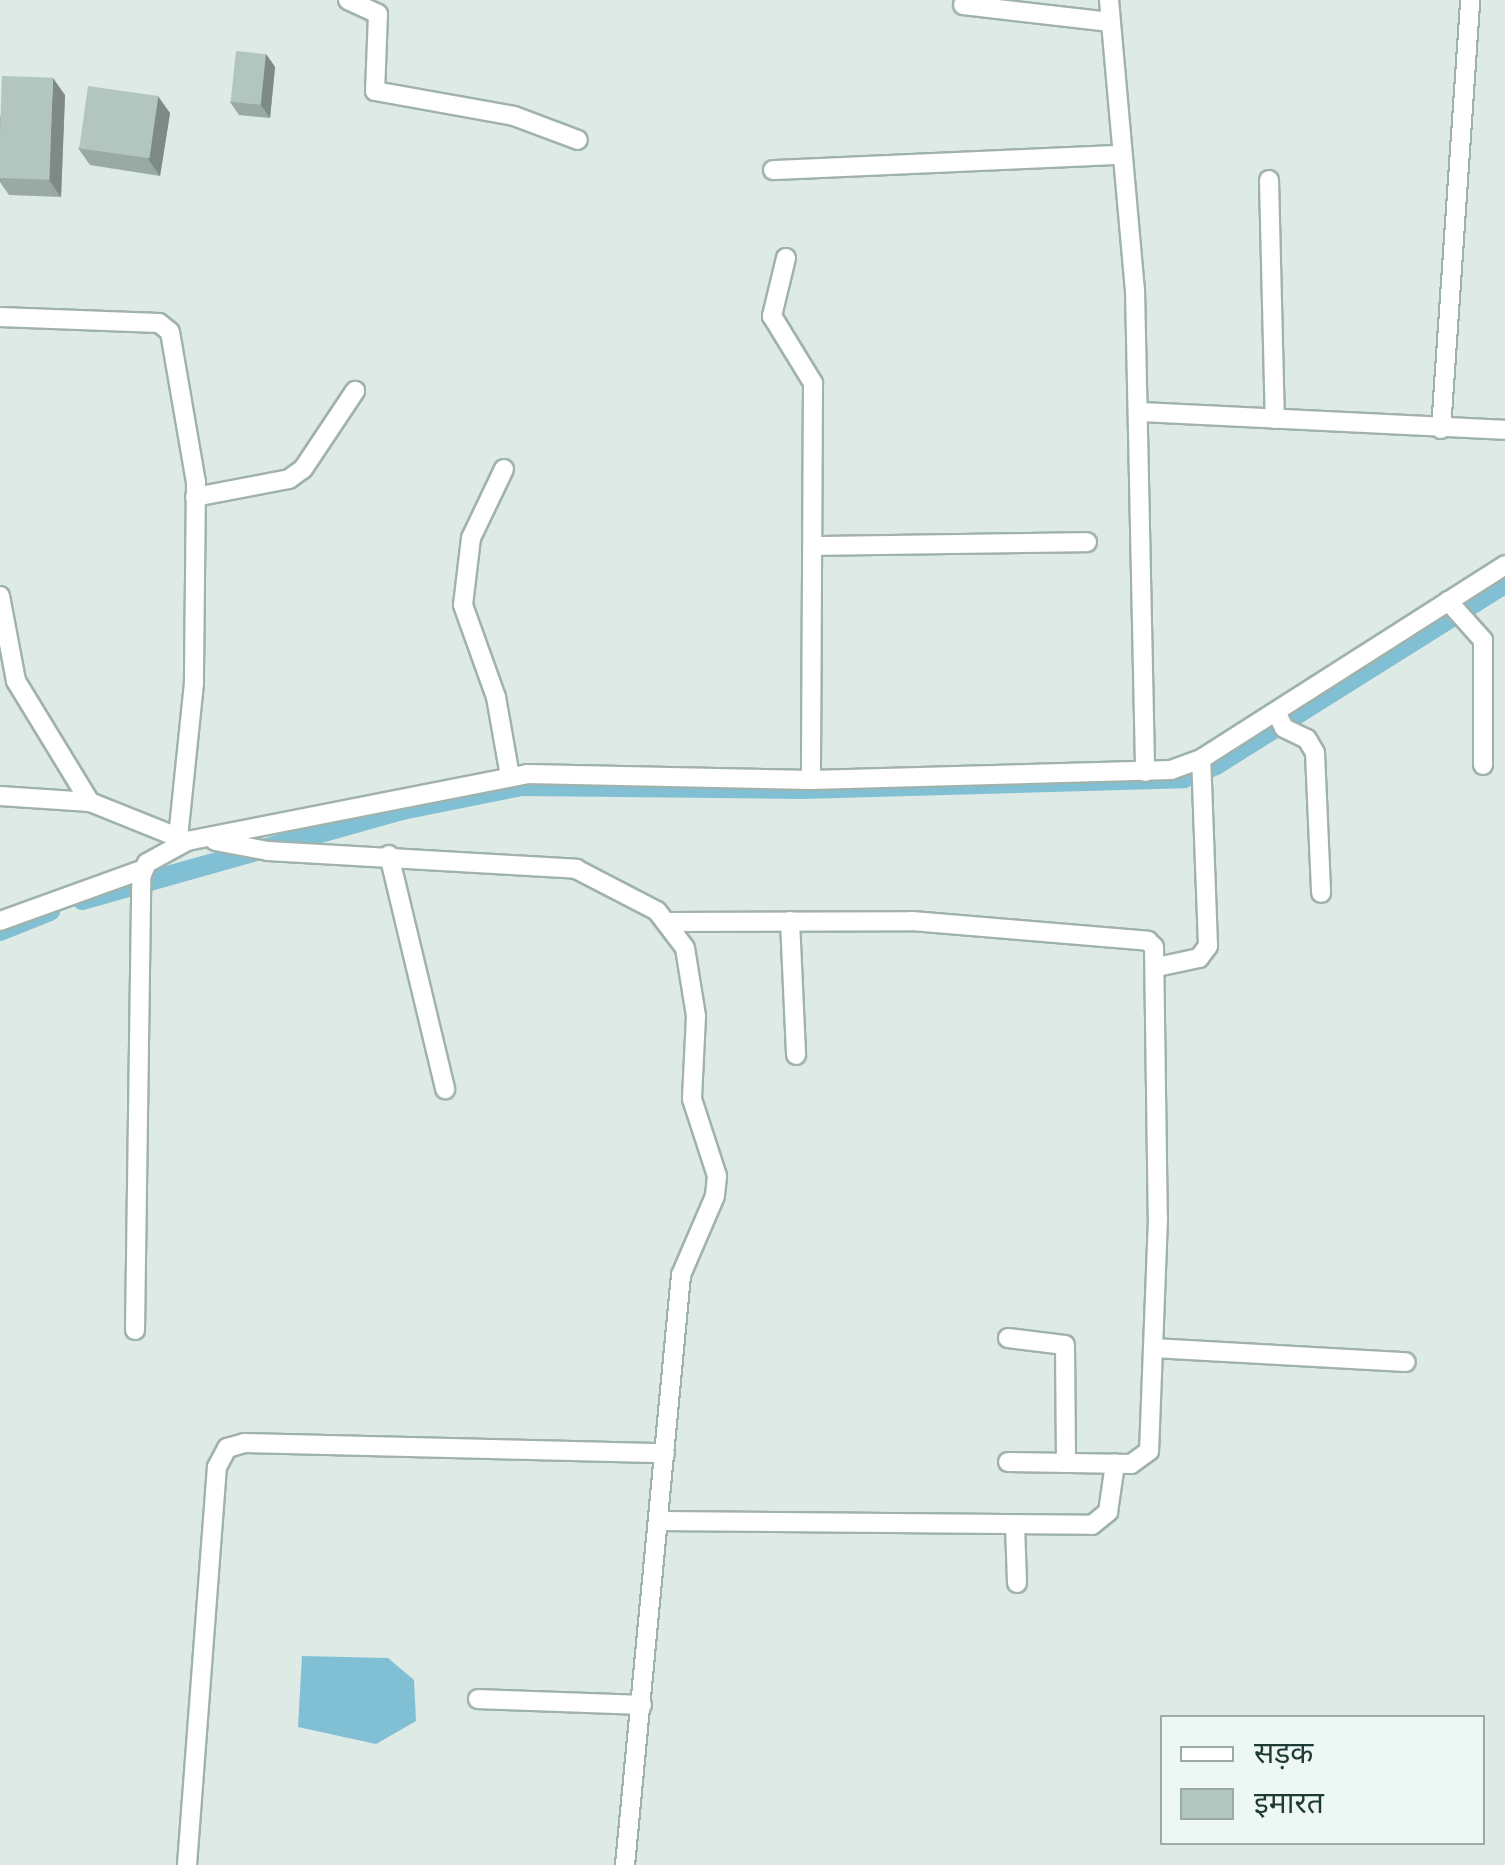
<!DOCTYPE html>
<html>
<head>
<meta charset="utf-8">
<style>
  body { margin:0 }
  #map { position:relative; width:1505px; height:1865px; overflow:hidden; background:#ddeae5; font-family:Figtree,"Noto Sans Devanagari",sans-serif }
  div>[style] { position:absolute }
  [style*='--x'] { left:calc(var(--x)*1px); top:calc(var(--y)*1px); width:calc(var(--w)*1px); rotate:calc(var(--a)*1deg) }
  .water>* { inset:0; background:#81c0d4 }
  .canal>* { height:20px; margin:-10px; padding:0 10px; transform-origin:10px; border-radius:10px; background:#81c0d4 }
  .roads { filter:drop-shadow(2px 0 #a0b2ad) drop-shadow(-2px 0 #a0b2ad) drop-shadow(0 2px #a0b2ad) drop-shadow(0 -2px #a0b2ad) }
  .minor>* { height:18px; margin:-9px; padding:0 9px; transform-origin:9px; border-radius:9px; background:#fff }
  .wall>* { inset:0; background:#99a9a4 }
  .shaded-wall>* { inset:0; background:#7d8a86 }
  .building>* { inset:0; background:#b2c5bf; transform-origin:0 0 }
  span { translate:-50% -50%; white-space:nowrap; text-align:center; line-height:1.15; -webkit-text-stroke:9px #edf7f3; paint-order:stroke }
  .legend { position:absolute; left:1160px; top:1715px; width:325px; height:130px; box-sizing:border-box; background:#edf7f3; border:2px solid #9aaba7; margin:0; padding:12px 18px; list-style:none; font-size:30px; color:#1e3a35 }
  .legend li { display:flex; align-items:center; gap:20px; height:50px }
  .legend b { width:50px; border:2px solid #9aaba7 }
</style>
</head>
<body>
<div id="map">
  <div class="water">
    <i style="clip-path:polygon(302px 1656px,388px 1658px,414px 1680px,416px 1721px,376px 1744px,298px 1727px)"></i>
  </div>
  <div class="canal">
    <i style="--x:82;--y:900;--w:332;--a:-15.7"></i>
    <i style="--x:402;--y:810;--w:121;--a:-11.4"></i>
    <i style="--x:521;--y:786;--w:281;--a:0.6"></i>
    <i style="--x:802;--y:789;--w:382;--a:-1.6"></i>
    <i style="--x:1184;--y:778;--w:35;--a:-22"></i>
    <i style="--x:1216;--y:765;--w:341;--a:-32.1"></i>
    <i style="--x:0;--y:931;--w:54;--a:-21.8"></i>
  </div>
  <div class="roads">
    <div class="minor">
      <i style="--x:348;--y:0;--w:33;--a:25"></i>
      <i style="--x:378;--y:14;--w:77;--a:92.2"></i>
      <i style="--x:375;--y:91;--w:141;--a:10.2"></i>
      <i style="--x:514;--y:116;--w:68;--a:20.6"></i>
      <i style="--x:1109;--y:0;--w:290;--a:84.9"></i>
      <i style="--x:1135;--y:289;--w:483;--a:88.8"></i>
      <i style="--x:963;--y:5;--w:148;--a:6.6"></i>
      <i style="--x:773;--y:170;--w:345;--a:-2.5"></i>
      <i style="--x:1269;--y:180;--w:239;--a:88.6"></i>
      <i style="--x:786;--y:258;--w:60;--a:103.6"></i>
      <i style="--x:772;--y:316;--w:79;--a:58.5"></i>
      <i style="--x:813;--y:383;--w:397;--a:90.3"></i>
      <i style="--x:0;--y:317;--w:159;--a:2.2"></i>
      <i style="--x:159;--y:323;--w:14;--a:39"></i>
      <i style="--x:170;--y:332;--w:152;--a:80.2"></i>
      <i style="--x:196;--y:482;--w:201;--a:90.6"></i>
      <i style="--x:194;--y:683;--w:156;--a:95.9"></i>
      <i style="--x:1140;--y:412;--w:365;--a:2.8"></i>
      <i style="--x:1441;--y:429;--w:430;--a:-86.1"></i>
      <i style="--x:504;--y:469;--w:76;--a:115.6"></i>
      <i style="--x:471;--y:538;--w:67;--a:96.8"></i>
      <i style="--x:463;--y:605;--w:98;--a:70.3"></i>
      <i style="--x:496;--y:697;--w:80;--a:80"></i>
      <i style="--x:195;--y:497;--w:96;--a:-10.8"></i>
      <i style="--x:289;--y:479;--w:17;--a:-36"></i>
      <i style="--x:303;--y:469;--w:94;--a:-56.3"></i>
      <i style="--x:814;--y:546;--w:273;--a:-0.8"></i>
      <i style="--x:0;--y:596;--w:86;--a:79.3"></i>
      <i style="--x:16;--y:681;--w:142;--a:58.6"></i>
      <i style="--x:1448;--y:601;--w:52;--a:48.1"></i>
      <i style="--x:1483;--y:640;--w:125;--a:90"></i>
      <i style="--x:1276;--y:712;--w:18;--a:63"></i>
      <i style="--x:1284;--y:728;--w:25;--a:26"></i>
      <i style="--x:1307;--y:739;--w:16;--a:60"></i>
      <i style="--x:1315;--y:753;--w:140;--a:87.5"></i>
      <i style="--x:0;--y:796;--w:90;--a:3.8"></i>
      <i style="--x:90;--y:802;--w:105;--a:21.9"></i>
      <i style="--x:187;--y:841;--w:347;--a:-11.1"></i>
      <i style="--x:527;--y:774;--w:284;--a:1.2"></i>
      <i style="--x:811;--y:780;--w:360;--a:-1.6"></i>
      <i style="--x:1171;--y:770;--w:32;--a:-20"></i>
      <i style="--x:1201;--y:759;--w:361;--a:-32.5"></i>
      <i style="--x:215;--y:841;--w:54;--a:10.7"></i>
      <i style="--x:268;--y:851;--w:309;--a:3.3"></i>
      <i style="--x:576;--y:869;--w:91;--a:27.4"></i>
      <i style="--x:657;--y:911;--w:46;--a:52.9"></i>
      <i style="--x:685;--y:948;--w:69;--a:80.8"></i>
      <i style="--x:696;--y:1016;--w:83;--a:92.8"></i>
      <i style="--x:692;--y:1099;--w:81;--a:72"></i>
      <i style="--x:717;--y:1176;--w:20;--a:96"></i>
      <i style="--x:715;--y:1196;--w:86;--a:113.3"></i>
      <i style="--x:681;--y:1275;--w:593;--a:95.42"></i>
      <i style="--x:389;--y:855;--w:241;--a:76.5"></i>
      <i style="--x:0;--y:921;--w:151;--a:-19.8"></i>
      <i style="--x:790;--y:921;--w:134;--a:87.4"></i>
      <i style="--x:667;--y:922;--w:245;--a:-0.2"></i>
      <i style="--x:912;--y:921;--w:237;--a:4.8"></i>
      <i style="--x:1148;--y:941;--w:8;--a:45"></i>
      <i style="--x:1154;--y:947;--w:271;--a:89.2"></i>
      <i style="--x:1158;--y:1218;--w:233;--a:92.2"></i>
      <i style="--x:1149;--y:1451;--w:22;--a:144"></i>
      <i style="--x:1131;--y:1464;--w:123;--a:-179.1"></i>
      <i style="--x:1157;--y:967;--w:43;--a:-12.1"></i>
      <i style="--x:1199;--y:958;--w:15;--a:-53"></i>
      <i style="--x:1208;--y:946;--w:187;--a:-92.1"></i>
      <i style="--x:135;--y:1330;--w:453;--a:-89.2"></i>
      <i style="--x:141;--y:877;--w:15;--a:-67"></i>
      <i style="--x:147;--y:863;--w:46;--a:-28.8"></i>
      <i style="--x:1008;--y:1338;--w:57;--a:7"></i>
      <i style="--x:1065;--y:1345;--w:118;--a:89.5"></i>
      <i style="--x:1153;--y:1348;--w:253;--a:3.2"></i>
      <i style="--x:660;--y:1521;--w:432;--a:0.5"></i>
      <i style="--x:1092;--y:1525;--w:21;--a:-39"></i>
      <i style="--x:1108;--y:1512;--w:49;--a:-81.7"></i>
      <i style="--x:1015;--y:1525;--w:58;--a:88"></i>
      <i style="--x:478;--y:1699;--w:164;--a:2.1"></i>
      <i style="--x:187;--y:1865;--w:399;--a:-85.7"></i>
      <i style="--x:217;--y:1467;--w:21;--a:-62"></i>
      <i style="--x:227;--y:1448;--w:18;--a:-16"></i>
      <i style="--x:244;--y:1443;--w:421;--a:1.4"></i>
    </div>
  </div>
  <div class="wall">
    <i style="clip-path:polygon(266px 54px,275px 67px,270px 118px,239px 115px,230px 102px)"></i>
    <i style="clip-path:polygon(65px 95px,61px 197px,9px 195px,0 182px,0 117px)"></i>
    <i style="clip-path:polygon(170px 113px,160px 176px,90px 165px,78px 148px)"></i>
  </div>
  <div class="shaded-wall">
    <i style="clip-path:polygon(266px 54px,275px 67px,270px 118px,261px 105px)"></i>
    <i style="clip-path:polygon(53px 78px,65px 95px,61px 197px,49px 180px)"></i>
    <i style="clip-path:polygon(158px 96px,170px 113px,160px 176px,148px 159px)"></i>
  </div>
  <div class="building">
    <i style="left:236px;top:51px;width:30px;height:51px;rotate:6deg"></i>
    <i style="left:2px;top:76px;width:51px;height:102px;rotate:2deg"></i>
    <i style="left:88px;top:86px;width:71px;height:63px;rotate:8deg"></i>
  </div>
  <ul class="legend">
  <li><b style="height:12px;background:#fff"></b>सड़क</li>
  <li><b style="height:28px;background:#b2c5bf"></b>इमारत</li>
  </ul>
</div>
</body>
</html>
